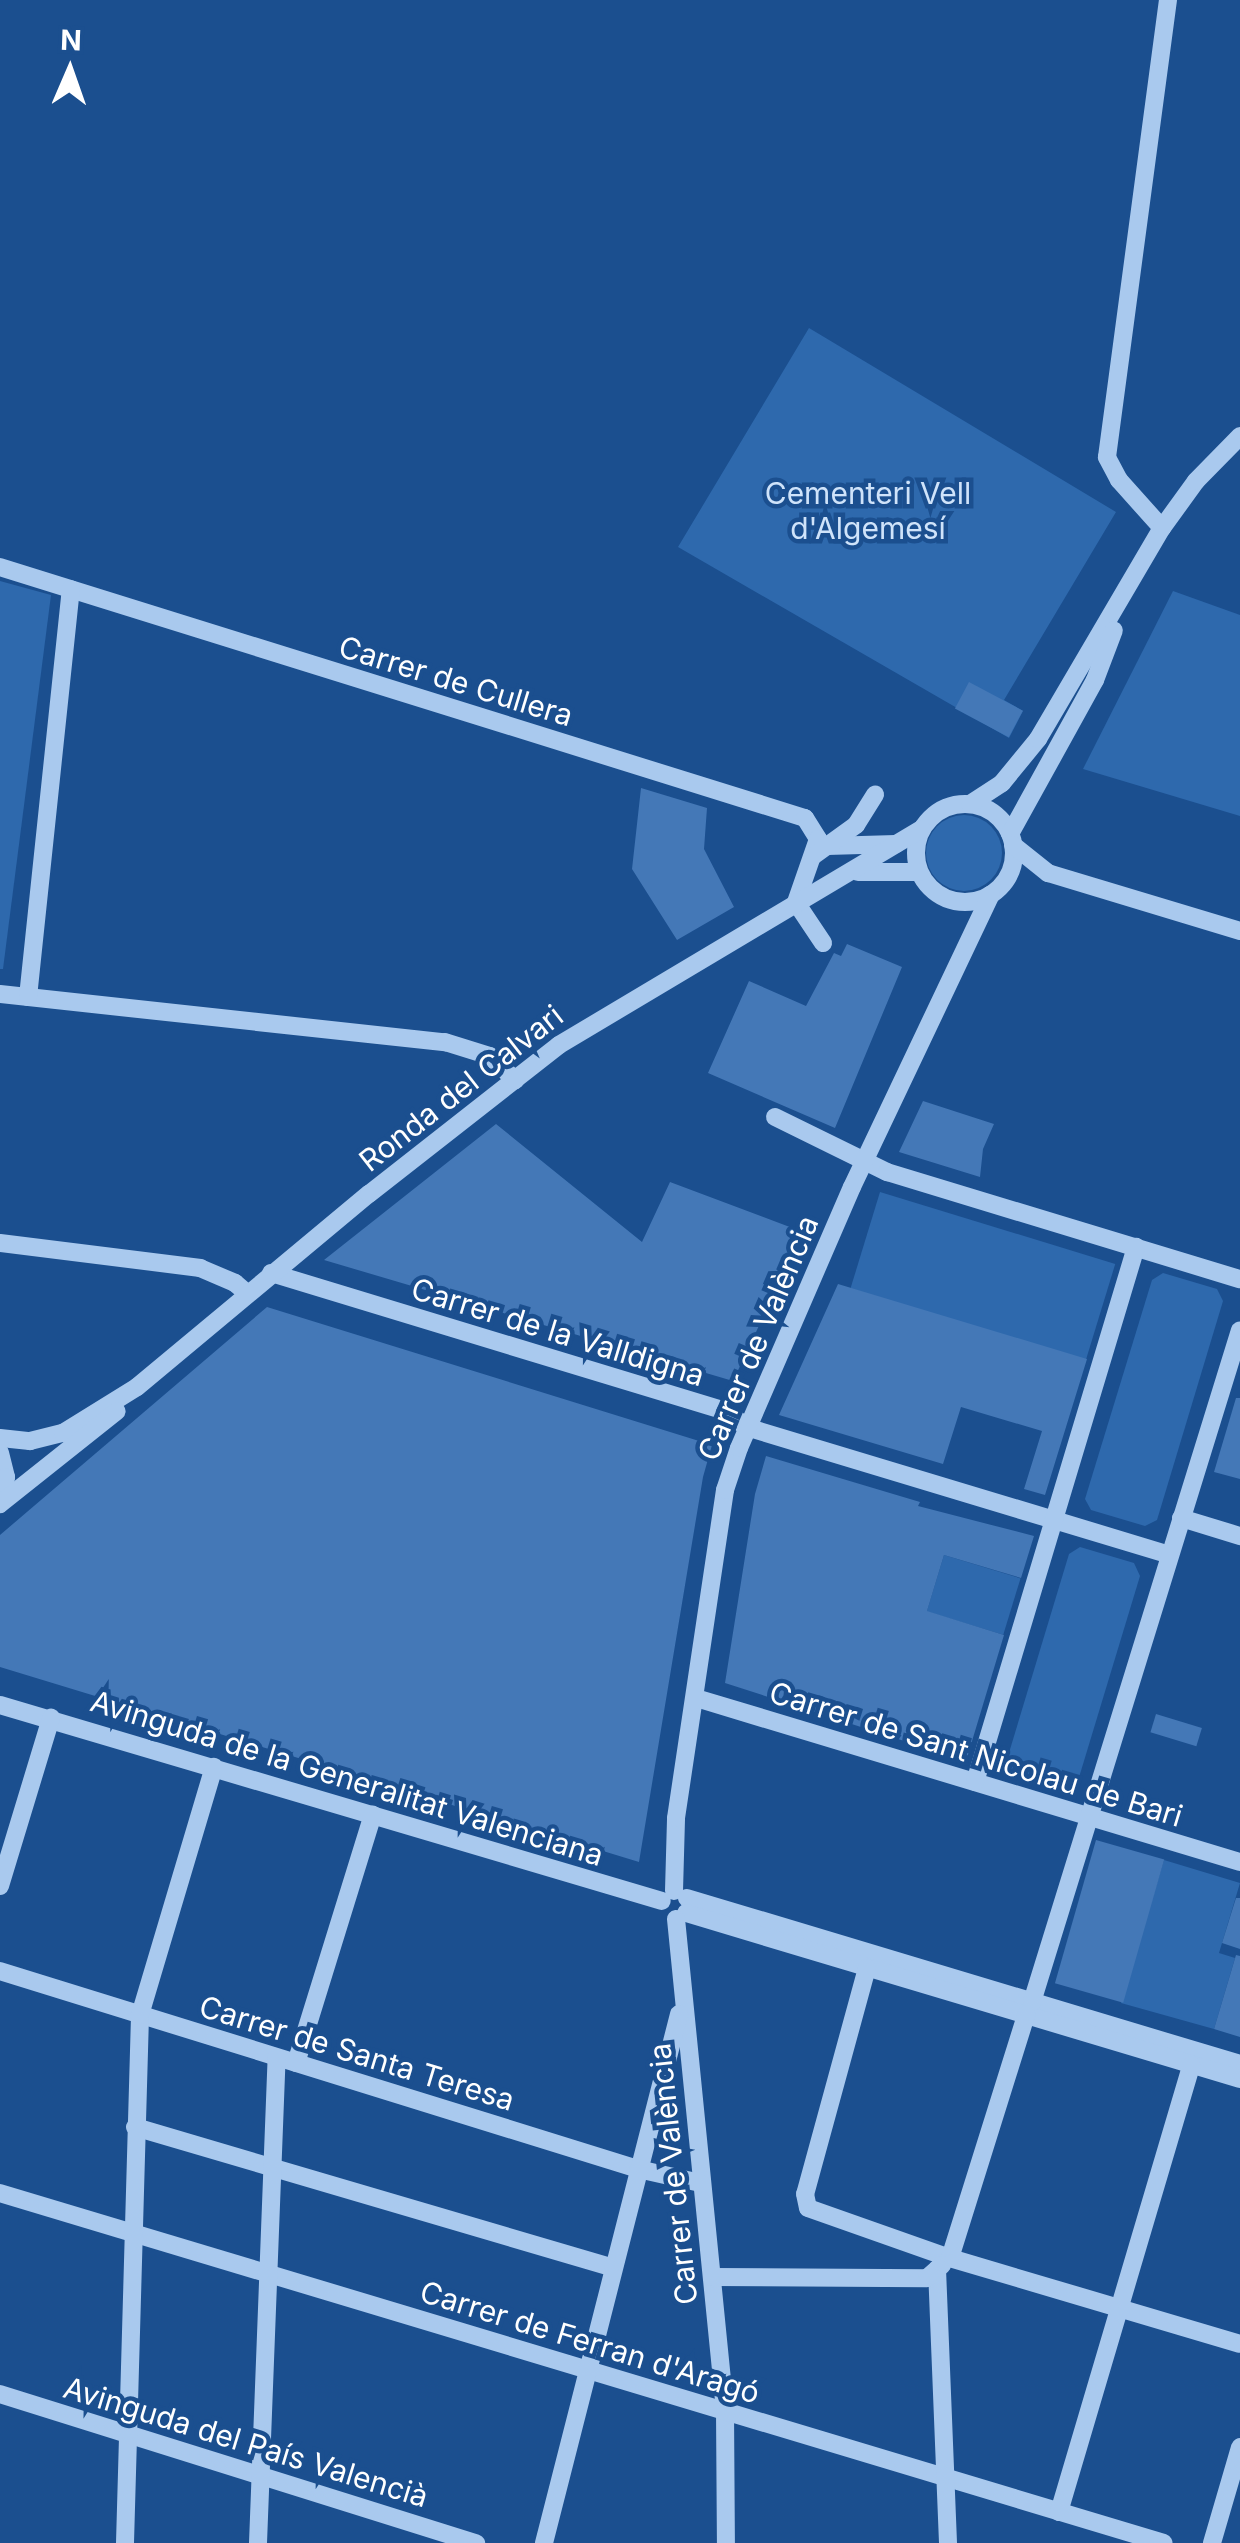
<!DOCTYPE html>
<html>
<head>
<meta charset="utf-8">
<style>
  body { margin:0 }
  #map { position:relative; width:1240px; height:2543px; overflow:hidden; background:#1b4f8f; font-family:Inter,sans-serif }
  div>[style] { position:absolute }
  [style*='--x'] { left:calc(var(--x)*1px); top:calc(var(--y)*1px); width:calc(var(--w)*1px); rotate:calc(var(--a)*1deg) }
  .green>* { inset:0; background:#2e69ad; transform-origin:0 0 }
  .round { border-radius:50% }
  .building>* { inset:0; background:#4478b7; transform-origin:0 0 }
  .minor>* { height:18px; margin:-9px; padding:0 9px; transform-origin:9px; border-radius:9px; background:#a9c9ee }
  .minor>.ring { margin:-9px; padding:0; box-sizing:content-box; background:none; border:18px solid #a9c9ee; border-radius:50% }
  span { translate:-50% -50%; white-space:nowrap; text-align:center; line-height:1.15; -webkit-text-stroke:9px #1b4f8f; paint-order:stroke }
  .park-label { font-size:30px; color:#cfe3fa }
  .street-label { font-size:30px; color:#fff }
  .north { position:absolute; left:20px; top:20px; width:100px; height:100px; -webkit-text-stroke:8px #1b4f8f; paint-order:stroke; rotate:2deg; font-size:28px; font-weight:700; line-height:40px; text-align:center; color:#fff }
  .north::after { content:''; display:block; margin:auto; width:35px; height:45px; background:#fff; clip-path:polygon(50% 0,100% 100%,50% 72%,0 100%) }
</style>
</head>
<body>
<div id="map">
  <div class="green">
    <i style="clip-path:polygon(809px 328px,1116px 512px,1004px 700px,1023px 711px,1009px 738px,678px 547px)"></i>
    <i style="clip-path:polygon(0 581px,51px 595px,3px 969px,0 969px)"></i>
    <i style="clip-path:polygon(1173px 591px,1240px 615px,1240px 816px,1083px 769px)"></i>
    <i class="round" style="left:926px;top:815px;width:76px;height:76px"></i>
    <i style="left:880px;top:1192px;width:246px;height:101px;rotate:17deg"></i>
    <i style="clip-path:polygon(1163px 1273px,1217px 1289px,1223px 1301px,1157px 1520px,1145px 1526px,1091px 1510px,1085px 1499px,1152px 1280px)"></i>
    <i style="clip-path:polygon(1080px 1547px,1134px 1563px,1140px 1576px,1077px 1784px,1065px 1790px,1011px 1774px,1005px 1766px,1069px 1554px)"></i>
    <i style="left:944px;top:1555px;width:80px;height:59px;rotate:17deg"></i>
    <i style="clip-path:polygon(1164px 1860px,1240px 1883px,1219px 1953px,1235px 1958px,1214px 2029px,1121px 2003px)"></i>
  </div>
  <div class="building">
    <i style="left:969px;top:682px;width:61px;height:30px;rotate:28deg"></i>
    <i style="clip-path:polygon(641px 788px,707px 808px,704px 849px,734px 907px,677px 940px,632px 869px)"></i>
    <i style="clip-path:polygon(847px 944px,902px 967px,835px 1128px,708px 1073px,749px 981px,806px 1006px,834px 953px,841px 956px)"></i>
    <i style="clip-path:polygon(923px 1101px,994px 1124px,983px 1149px,980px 1177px,899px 1152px)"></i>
    <i style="clip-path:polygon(496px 1124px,642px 1242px,670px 1182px,803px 1232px,733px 1381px,324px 1260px)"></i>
    <i style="clip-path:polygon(838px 1284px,1087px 1359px,1045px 1495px,1024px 1489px,1042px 1431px,961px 1407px,943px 1464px,779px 1415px)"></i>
    <i style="clip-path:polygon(267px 1307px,712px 1445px,703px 1477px,639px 1862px,0 1667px,0 1535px)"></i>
    <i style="clip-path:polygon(1236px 1398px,1240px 1398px,1240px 1479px,1214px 1472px)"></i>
    <i style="clip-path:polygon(766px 1456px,920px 1502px,918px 1506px,1034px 1536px,1021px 1578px,944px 1555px,927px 1611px,1004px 1635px,966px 1761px,725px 1683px,755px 1494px)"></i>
    <i style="left:1156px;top:1714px;width:48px;height:19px;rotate:17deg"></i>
    <i style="left:1096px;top:1840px;width:71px;height:149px;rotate:16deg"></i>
    <i style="clip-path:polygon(1236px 1898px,1240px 1898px,1240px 1949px,1222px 1943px)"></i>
    <i style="clip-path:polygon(1236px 1955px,1240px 1956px,1240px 2037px,1214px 2029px)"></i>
  </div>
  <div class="minor">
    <i style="--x:1162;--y:528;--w:64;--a:-131.9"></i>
    <i style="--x:1119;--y:480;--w:26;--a:-118"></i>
    <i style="--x:1107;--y:457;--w:461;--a:-82.4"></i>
    <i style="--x:0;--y:567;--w:843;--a:17.32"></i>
    <i style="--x:805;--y:818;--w:25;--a:58"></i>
    <i style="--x:818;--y:839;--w:70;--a:109.2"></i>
    <i class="ring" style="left:916px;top:804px;width:80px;height:80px"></i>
    <i style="--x:970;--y:804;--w:38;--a:-33"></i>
    <i style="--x:1002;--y:783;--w:57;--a:-50.7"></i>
    <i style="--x:1038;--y:739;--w:245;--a:-59.6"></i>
    <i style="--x:1162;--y:528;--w:58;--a:-54.1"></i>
    <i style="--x:1196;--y:481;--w:63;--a:-45.6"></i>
    <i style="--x:1010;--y:834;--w:176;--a:-61.1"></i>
    <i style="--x:1095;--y:680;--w:53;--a:-69.2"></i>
    <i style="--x:1013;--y:845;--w:45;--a:38.7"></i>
    <i style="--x:1048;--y:873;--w:201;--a:16.8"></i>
    <i style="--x:827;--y:846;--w:69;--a:-1.7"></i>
    <i style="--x:813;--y:856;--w:53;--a:-35.8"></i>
    <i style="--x:856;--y:825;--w:36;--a:-58"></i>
    <i style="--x:858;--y:872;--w:61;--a:0"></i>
    <i style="--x:797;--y:904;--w:47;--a:56.3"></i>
    <i style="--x:0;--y:994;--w:448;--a:6.2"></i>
    <i style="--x:445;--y:1042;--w:47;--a:17.3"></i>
    <i style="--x:490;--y:1056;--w:35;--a:44"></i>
    <i style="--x:28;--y:997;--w:410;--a:-84"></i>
    <i style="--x:775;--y:1117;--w:125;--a:26.2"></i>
    <i style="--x:887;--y:1172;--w:369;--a:16.9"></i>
    <i style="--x:0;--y:1243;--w:202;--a:7.1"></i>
    <i style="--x:200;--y:1268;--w:38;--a:23"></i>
    <i style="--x:235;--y:1283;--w:16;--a:40"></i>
    <i style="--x:271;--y:1273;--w:478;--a:16.9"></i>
    <i style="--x:728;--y:1412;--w:23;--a:40"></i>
    <i style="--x:746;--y:1427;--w:442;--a:16.8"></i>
    <i style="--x:0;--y:1438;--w:30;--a:6"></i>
    <i style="--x:30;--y:1441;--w:34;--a:-14"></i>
    <i style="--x:63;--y:1433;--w:87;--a:-31.9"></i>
    <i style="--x:137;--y:1387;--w:302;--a:-39.8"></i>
    <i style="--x:369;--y:1194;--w:241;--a:-38.1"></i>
    <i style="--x:559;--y:1045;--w:422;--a:-30.8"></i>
    <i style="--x:0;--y:1453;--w:25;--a:76"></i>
    <i style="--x:6;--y:1477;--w:28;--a:103"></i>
    <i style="--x:0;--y:1504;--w:149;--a:-38.5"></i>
    <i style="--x:1181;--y:1518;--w:62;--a:17"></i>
    <i style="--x:696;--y:1698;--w:568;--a:16.78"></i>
    <i style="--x:0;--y:1705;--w:690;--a:16.49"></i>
    <i style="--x:975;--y:1782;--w:559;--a:-73.25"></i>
    <i style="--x:0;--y:1886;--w:176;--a:-73.1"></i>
    <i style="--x:674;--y:1891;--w:73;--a:-88.4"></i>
    <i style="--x:676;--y:1818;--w:332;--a:-81.5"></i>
    <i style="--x:725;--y:1490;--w:44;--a:-71.6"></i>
    <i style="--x:739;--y:1448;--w:284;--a:-66.6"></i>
    <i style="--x:852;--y:1187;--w:324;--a:-64.6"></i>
    <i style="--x:687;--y:1898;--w:577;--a:16.71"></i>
    <i style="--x:686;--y:1913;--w:578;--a:16.68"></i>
    <i style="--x:676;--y:1919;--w:494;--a:84.3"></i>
    <i style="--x:725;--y:2411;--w:132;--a:89.6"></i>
    <i style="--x:867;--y:1968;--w:234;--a:105.3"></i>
    <i style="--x:805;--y:2194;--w:14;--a:78"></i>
    <i style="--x:808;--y:2208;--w:151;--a:19.4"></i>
    <i style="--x:950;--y:2258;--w:302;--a:16.5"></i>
    <i style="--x:0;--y:1971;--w:668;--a:17.24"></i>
    <i style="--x:638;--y:2169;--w:64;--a:12.7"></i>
    <i style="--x:1032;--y:2002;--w:703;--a:-72.8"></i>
    <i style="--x:296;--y:2063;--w:260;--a:-72.8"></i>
    <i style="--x:135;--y:2127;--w:498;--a:16.4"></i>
    <i style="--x:0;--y:2193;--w:1215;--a:16.74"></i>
    <i style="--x:950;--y:2258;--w:255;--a:-72.6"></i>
    <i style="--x:937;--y:2269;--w:274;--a:87.7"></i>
    <i style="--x:712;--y:2277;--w:215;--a:0.3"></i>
    <i style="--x:927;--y:2278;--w:20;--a:-41"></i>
    <i style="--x:0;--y:2394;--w:499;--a:17.4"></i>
    <i style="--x:1059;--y:2512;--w:466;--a:-73.5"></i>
    <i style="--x:125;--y:2543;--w:528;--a:-88.37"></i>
    <i style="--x:140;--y:2015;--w:259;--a:-73.4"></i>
    <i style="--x:258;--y:2543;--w:485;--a:-87.8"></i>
    <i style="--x:544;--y:2543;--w:546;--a:-75.68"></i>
    <i style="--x:1212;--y:2543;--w:100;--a:-73.7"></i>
  </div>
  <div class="park-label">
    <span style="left:868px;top:510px">Cementeri Vell<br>d'Algemesí</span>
  </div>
  <div class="street-label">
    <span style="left:456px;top:681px;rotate:17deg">Carrer de Cullera</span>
    <span style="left:461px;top:1088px;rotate:-38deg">Ronda del Calvari</span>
    <span style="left:558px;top:1332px;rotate:17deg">Carrer de la Valldigna</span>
    <span style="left:758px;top:1338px;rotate:-67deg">Carrer de València</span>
    <span style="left:976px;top:1754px;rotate:17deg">Carrer de Sant Nicolau de Bari</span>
    <span style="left:347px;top:1778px;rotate:17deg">Avinguda de la Generalitat Valenciana</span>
    <span style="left:357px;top:2053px;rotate:17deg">Carrer de Santa Teresa</span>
    <span style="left:673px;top:2174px;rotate:-96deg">Carrer de València</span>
    <span style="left:590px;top:2342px;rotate:17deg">Carrer de Ferran d'Aragó</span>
    <span style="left:246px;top:2442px;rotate:17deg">Avinguda del País Valencià</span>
  </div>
  <div class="north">N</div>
</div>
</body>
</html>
